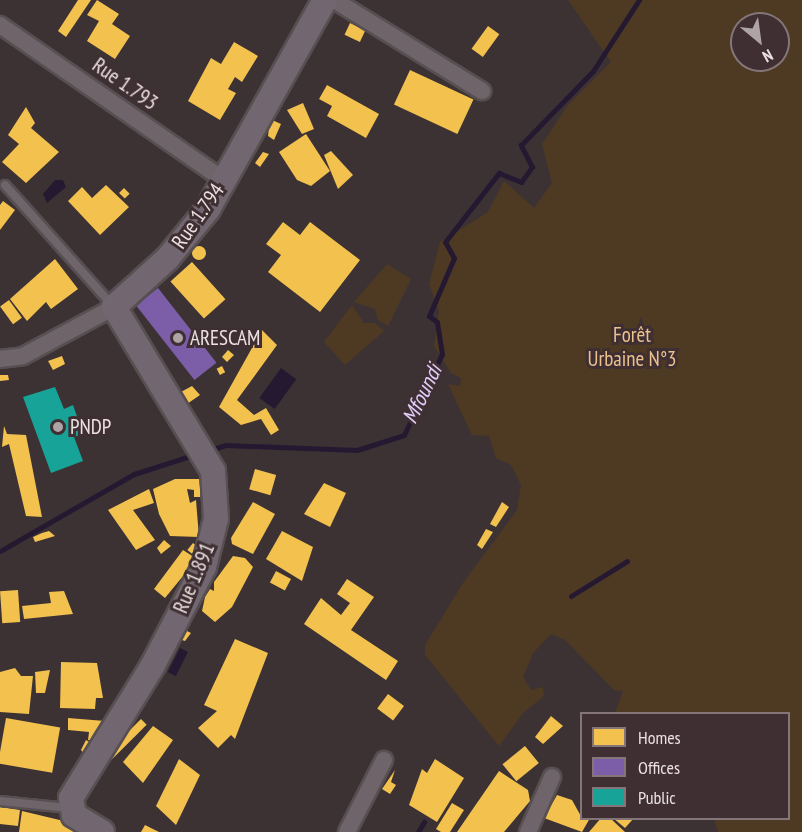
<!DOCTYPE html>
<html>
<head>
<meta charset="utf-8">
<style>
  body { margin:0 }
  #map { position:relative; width:802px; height:832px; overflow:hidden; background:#3c3234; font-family:"PT Sans Narrow",sans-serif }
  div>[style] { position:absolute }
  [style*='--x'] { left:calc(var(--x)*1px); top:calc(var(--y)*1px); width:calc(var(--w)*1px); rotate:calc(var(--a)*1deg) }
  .green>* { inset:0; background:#4e3a22 }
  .water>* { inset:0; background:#251931; transform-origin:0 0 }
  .homes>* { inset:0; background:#f2c14e; transform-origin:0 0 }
  .round { border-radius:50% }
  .offices>* { inset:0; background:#7b5ea7; transform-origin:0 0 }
  .public>* { inset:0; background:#17a398 }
  .stream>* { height:5px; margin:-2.5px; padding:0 2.5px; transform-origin:2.5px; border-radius:2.5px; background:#251931 }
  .roads { filter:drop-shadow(2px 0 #574f51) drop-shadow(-2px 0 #574f51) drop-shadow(0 2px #574f51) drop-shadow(0 -2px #574f51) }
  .lane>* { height:8px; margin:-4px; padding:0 4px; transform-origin:4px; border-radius:4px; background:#6f646a }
  .street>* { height:16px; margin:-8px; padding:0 8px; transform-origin:8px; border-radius:8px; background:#6f646a }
  .secondary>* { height:24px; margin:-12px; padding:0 12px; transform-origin:12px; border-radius:12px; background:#726770 }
  .dots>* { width:16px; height:16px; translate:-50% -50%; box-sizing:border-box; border:3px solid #3f2f32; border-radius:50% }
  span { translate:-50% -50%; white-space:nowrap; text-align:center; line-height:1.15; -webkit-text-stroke:6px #3f2f32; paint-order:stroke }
  .street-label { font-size:21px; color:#ebe1e2 }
  .park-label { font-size:21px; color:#ebc18e }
  .poi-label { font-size:21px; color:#ebe1e2 }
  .left { translate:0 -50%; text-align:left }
  .water-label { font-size:22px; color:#e0cefc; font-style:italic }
  .legend { position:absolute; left:580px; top:712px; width:210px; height:108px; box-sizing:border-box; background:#3f2f32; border:2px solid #847678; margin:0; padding:8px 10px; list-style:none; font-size:18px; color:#ebe1e2 }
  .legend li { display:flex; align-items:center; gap:12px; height:30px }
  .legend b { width:30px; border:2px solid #847678 }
  .north { position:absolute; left:730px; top:12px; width:60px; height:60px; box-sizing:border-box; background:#3f2f32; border:2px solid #847678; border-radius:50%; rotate:151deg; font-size:16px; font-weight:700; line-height:24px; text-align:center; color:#ebe1e2 }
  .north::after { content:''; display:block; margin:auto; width:21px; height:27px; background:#aea4a5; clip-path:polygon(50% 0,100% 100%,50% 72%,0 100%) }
</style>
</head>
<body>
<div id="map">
  <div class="green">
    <i style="clip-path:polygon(evenodd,568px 0,802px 0,802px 832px,718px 832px,714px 819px,788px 818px,788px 714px,615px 713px,623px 691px,614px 690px,565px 640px,551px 634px,533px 653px,523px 677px,531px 690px,543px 687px,544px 696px,523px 713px,499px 746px,425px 655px,425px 645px,463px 583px,517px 510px,521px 485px,511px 465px,496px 458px,489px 436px,472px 435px,448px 384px,460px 386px,461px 378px,451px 373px,434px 346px,439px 311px,429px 284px,440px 242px,488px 212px,504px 181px,534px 208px,552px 183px,542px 144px,568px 105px,611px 62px,568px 0,742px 24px,778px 24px,778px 60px,742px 60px,742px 24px)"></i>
    <i style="clip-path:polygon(387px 264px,411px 279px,388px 326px,378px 320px,375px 309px,354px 302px)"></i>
    <i style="clip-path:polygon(352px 305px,364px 323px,375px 323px,384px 331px,345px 365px,324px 342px)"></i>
  </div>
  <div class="water">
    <i style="clip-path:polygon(55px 180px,63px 180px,66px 187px,47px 203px,43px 194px)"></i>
    <i style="left:281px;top:368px;width:19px;height:37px;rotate:36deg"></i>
    <i style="left:180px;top:648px;width:9px;height:27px;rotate:27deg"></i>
  </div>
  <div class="homes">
    <i style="clip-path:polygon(78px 0,91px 0,66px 37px,58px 31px)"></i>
    <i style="clip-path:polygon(97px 0,119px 14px,112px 24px,130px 36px,115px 59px,87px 41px,99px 21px,87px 15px)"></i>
    <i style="left:350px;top:23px;width:17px;height:13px;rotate:25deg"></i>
    <i style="left:488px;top:26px;width:14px;height:28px;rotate:36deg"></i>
    <i style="clip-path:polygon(234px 42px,258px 56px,242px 82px,235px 77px,228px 89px,236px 93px,220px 120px,188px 101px,211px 58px,221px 64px)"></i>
    <i style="left:410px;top:70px;width:70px;height:38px;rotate:25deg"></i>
    <i style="clip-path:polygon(327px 85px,379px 114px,366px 138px,327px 116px,332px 106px,319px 99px)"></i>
    <i style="clip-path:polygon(303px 103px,314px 129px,302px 134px,287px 110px)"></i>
    <i style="clip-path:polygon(26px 107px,35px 123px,31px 128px,59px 152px,26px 183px,2px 162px,19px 144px,8px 135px)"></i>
    <i style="clip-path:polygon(270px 119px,281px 124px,274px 140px,268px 136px)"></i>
    <i style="clip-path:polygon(306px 134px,330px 171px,311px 186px,297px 180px,279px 152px)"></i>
    <i style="clip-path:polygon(331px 151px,353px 175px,338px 189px,324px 155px)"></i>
    <i style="clip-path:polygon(263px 152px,269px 154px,260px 167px,255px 163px)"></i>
    <i style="clip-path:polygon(106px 185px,129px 207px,100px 235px,68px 201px,82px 187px,92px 198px)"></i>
    <i style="left:124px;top:188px;width:8px;height:7px;rotate:45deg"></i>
    <i style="clip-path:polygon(3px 201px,15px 210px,0 230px,0 205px)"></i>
    <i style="clip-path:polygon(283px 222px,300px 235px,310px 222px,360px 260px,320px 312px,268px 272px,281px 255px,266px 244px)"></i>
    <i class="round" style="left:192px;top:246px;width:14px;height:14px"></i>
    <i style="clip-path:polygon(55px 259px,78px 289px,51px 309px,46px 302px,27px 321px,10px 299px)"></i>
    <i style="left:192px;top:262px;width:50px;height:29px;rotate:48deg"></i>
    <i style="left:9px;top:300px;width:22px;height:11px;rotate:54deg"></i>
    <i style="clip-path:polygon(262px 330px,277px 345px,237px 400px,254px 415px,266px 408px,279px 430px,271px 435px,261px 419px,241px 425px,219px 407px)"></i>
    <i style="clip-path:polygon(228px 350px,234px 355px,227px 362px,222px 357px)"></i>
    <i style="clip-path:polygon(62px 356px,65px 364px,53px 370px,48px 361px)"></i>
    <i style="left:222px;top:366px;width:7px;height:6px;rotate:63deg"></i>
    <i style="clip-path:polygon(0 375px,8px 375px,9px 380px,0 381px)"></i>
    <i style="clip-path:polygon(192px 386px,200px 395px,187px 404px,179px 393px)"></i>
    <i style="clip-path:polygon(4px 426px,7px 434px,26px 435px,42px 517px,26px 516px,9px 444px,2px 447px)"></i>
    <i style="left:255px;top:469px;width:22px;height:21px;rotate:16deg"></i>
    <i style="clip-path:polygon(175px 479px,206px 479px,206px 497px,194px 497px,194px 490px,187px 489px,190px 503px,196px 500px,199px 537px,170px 536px,159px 514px,153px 489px)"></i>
    <i style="clip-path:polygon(324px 483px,346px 493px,330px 527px,304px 514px)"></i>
    <i style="clip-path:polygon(149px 489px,154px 503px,133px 510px,155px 540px,136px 550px,108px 510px)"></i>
    <i style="clip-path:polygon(253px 502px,275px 514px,253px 554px,232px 544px,231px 538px)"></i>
    <i style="clip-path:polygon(502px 502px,509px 507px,496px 527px,490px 524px)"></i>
    <i style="clip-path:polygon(486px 529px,493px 532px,482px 549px,477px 545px)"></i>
    <i style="clip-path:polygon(282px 531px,313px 547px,302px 581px,266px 559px)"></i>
    <i style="clip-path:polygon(42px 533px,49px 531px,55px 536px,35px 542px,33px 537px)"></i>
    <i style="clip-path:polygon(164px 540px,171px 546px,161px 554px,157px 548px)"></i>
    <i style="left:193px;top:543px;width:6px;height:9px;rotate:39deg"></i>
    <i style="clip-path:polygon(183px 550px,197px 559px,165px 598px,154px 589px)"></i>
    <i style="clip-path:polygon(233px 556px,245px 558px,253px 567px,232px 607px,215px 622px,202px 611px,205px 597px,210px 589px,214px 591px,214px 582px)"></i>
    <i style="left:276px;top:571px;width:17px;height:13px;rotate:28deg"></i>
    <i style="clip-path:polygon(347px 579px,374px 597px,351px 630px,398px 661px,386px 680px,304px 624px,321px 598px,341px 615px,350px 603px,337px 594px)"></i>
    <i style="left:18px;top:590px;width:32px;height:18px;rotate:86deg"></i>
    <i style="clip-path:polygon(64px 591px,73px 614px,24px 619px,22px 606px,51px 603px,49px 592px)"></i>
    <i style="clip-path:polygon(185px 630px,191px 633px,185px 641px,179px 639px)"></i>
    <i style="clip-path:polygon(235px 639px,268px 653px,235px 739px,231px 735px,218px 748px,198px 728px,217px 711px,204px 705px)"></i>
    <i style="clip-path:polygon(61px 662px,97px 663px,103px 698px,96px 698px,95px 709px,60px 708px)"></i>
    <i style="clip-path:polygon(15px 668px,21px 676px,33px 676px,29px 714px,0 712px,0 672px)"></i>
    <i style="clip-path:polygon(50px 670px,45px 693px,36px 693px,35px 672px)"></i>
    <i style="left:388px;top:694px;width:20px;height:18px;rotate:37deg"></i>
    <i style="clip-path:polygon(551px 716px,563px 726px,543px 744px,535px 737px)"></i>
    <i style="left:6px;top:718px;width:55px;height:46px;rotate:10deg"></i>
    <i style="clip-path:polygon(68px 718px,105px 721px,97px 742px,88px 740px,89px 732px,68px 730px)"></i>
    <i style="left:141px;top:719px;width:8px;height:54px;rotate:45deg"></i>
    <i style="clip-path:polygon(153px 726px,173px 740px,143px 783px,123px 762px)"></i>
    <i style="clip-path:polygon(86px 740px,94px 745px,84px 754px,81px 750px)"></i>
    <i style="left:525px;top:746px;width:22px;height:29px;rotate:51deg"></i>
    <i style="clip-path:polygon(179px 759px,200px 775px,176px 825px,156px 806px)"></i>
    <i style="clip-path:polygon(435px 759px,464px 778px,437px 822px,409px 805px,422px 769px,427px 773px)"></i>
    <i style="clip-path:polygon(395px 770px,391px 782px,396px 785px,390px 794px,382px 789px)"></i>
    <i style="clip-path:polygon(499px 771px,528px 790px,530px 801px,504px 832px,457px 832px)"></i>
    <i style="clip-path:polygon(557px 795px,572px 800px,582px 818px,590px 818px,582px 832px,544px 818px)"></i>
    <i style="clip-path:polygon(452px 803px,464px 810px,450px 832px,441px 832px,436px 829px)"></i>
    <i style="clip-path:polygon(0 807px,20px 810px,18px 826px,0 824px)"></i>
    <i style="clip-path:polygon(22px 811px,68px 822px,90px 832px,19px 832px)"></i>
    <i style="clip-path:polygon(601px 818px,610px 818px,625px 832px,589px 832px)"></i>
    <i style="clip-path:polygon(613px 818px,634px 818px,625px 828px)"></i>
    <i style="clip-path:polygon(145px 825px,159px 832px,141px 832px)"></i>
  </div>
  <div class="offices">
    <i style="left:158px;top:288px;width:95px;height:28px;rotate:52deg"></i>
  </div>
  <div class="public">
    <i style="clip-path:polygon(55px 387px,64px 409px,73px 405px,83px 434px,74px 437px,83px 461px,51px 473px,23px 397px)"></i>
  </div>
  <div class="stream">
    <i style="--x:207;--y:451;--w:20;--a:-18"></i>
    <i style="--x:226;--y:445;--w:131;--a:2.2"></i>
    <i style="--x:357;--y:450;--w:49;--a:-17.7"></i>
    <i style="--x:404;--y:435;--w:89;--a:-64.9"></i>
    <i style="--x:442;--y:354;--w:32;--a:-99"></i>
    <i style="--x:437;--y:322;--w:10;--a:-143"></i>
    <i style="--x:429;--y:316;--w:63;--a:-66.7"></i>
    <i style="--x:454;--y:258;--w:18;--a:-119"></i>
    <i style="--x:445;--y:242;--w:88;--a:-52"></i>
    <i style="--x:499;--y:173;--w:24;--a:22"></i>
    <i style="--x:521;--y:182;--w:19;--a:-54"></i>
    <i style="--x:532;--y:167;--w:25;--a:-117"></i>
    <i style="--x:521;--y:145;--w:103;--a:-45.8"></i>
    <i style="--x:593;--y:71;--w:85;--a:-57.1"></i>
    <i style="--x:0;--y:551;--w:155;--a:-29.9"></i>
    <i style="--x:134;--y:474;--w:65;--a:-17.9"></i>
    <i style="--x:571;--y:596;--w:66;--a:-32"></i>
    <i style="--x:418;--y:832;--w:12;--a:-59"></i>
  </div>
  <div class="roads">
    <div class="lane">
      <i style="--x:5;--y:185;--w:161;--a:48.3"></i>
      <i style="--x:0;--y:801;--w:69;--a:5.8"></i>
    </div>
    <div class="street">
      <i style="--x:334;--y:0;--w:174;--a:31.6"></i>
      <i style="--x:0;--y:25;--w:272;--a:34.7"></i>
      <i style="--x:0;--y:359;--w:23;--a:-7"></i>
      <i style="--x:23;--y:356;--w:103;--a:-28.3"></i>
      <i style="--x:347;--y:832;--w:81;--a:-62.8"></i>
      <i style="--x:528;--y:832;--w:60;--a:-66.4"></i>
    </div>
    <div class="secondary">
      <i style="--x:102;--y:832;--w:33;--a:-149"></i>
      <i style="--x:74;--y:815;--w:17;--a:-100"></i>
      <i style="--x:71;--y:798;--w:156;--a:-58.3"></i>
      <i style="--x:153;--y:665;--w:110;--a:-62.5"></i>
      <i style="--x:204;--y:567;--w:49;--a:-76"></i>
      <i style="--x:216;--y:519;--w:48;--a:-93.6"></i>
      <i style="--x:213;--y:471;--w:192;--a:-121.1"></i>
      <i style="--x:114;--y:307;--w:72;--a:-42.2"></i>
      <i style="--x:167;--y:259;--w:65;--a:-50.6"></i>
      <i style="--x:208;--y:209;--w:240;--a:-60.8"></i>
    </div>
  </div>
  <div class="dots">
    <i style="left:178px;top:338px;background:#aea4a5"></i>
    <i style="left:58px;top:427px;background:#aea4a5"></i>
  </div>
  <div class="street-label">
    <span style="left:125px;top:84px;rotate:35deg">Rue 1.793</span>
    <span style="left:198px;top:216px;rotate:-55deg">Rue 1.794</span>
    <span style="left:194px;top:578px;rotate:-67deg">Rue 1.891</span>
  </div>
  <div class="park-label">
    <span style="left:632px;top:347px">Forêt<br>Urbaine N°3</span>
  </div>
  <div class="poi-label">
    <span class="left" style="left:190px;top:338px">ARESCAM</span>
    <span class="left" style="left:70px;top:427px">PNDP</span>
  </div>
  <div class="water-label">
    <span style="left:422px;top:394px;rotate:-64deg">Mfoundi</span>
  </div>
  <ul class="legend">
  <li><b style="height:16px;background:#f2c14e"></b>Homes</li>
  <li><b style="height:16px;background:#7b5ea7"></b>Offices</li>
  <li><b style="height:16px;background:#17a398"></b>Public</li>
  </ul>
  <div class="north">N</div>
</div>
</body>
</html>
